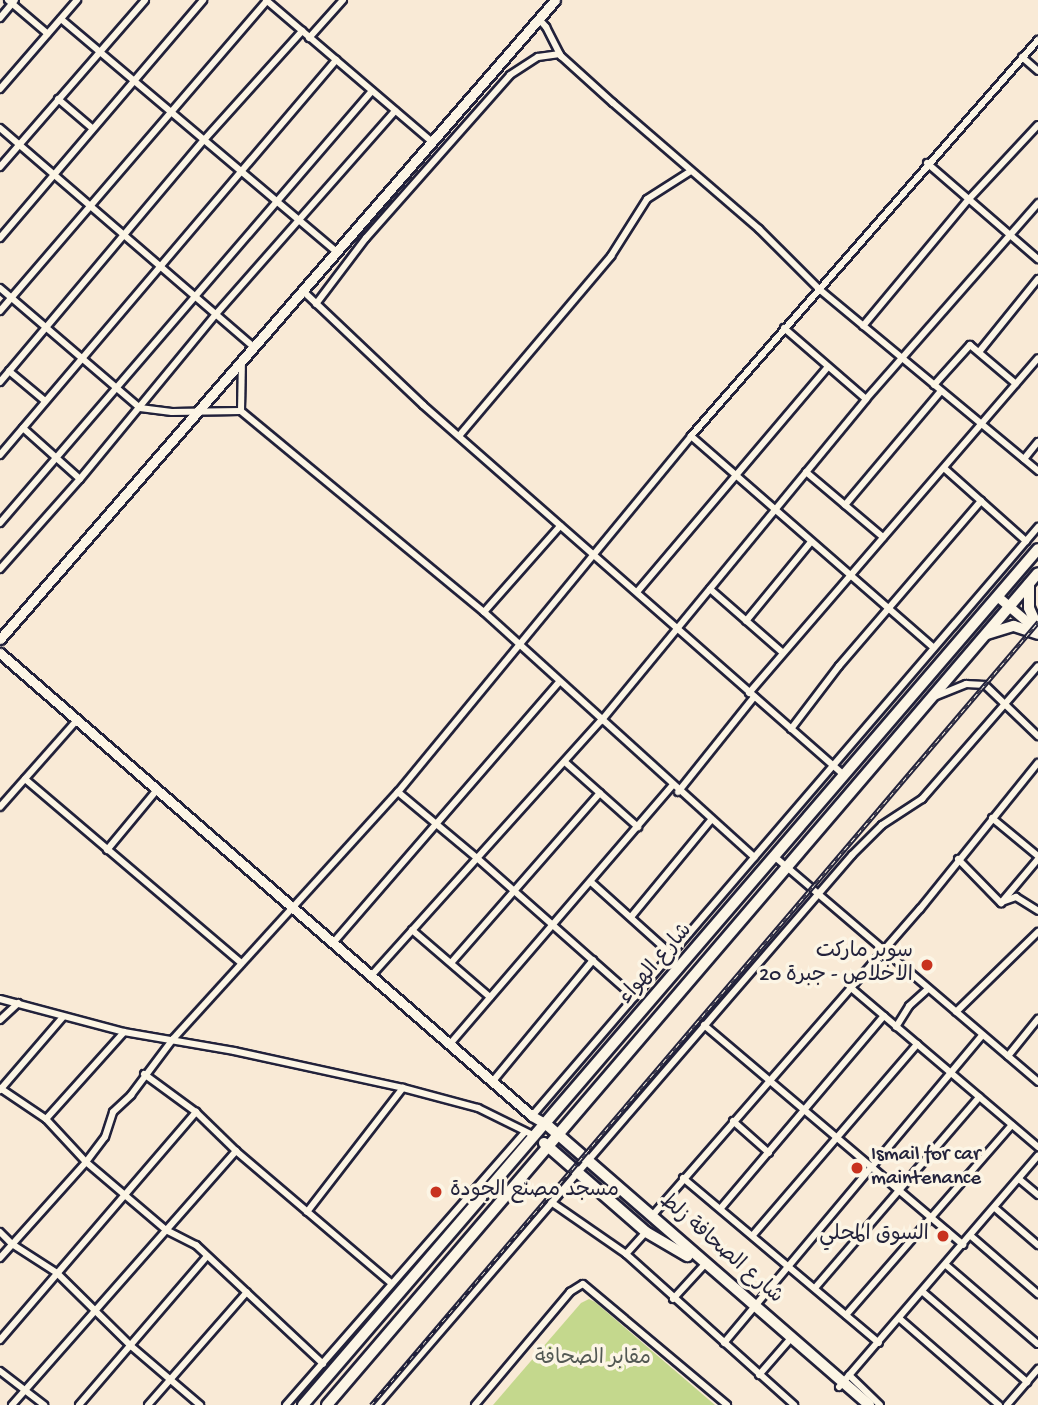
<!DOCTYPE html>
<html>
<head>
<meta charset="utf-8">
<style>
  body { margin:0 }
  #map { position:relative; width:1038px; height:1405px; overflow:hidden; background:#f9ead6; font-family:"Gochi Hand","Playpen Sans Arabic",sans-serif }
  div>[style] { position:absolute }
  [style*='--x'] { left:calc(var(--x)*1px); top:calc(var(--y)*1px); width:calc(var(--w)*1px); rotate:calc(var(--a)*1deg) }
  .green>* { inset:0; background:#c4d88d }
  .roads { filter:drop-shadow(2px 0 #22223b) drop-shadow(-2px 0 #22223b) drop-shadow(0 2px #22223b) drop-shadow(0 -2px #22223b) }
  .street>* { height:6px; margin:-3px; padding:0 3px; transform-origin:3px; border-radius:3px; background:#fcf5e5 }
  .secondary>* { height:9px; margin:-4.5px; padding:0 4.5px; transform-origin:4.5px; border-radius:4.5px; background:#fcf5e5 }
  .highway>* { height:10px; margin:-5px; padding:0 5px; transform-origin:5px; border-radius:5px; background:#fcf5e5 }
  .rail>* { height:4.5px; margin-top:-2.25px; transform-origin:0; background:repeating-linear-gradient(90deg,#fcf5e5 0 5px,#22223b 0 10px); box-sizing:border-box; border-block:2px solid #22223b }
  .dots>* { width:19px; height:19px; translate:-50% -50%; box-sizing:border-box; border:4px solid #fcf5e5; border-radius:50% }
  span { translate:-50% -50%; white-space:nowrap; text-align:center; line-height:1.15; -webkit-text-stroke:7px #fcf5e5; paint-order:stroke }
  .poi-label { font-size:21px; color:#22223b }
  .right { translate:-100% -50%; text-align:right }
  .left { translate:0 -50%; text-align:left }
  .street-label { font-size:21px; color:#22223b }
  .park-label { font-size:21px; color:#535954 }
</style>
</head>
<body>
<div id="map">
  <div class="green">
    <i style="clip-path:polygon(589px 1299px,595px 1302px,715px 1405px,493px 1405px,581px 1303px)"></i>
  </div>
  <div class="roads">
    <div class="street">
      <i style="--x:8;--y:0;--w:52;--a:40.4"></i>
      <i style="--x:266;--y:0;--w:217;--a:40.5"></i>
      <i style="--x:0;--y:18;--w:23;--a:-50"></i>
      <i style="--x:61;--y:19;--w:360;--a:40.2"></i>
      <i style="--x:539;--y:19;--w:11;--a:49"></i>
      <i style="--x:546;--y:27;--w:33;--a:63"></i>
      <i style="--x:561;--y:56;--w:70;--a:42.1"></i>
      <i style="--x:613;--y:103;--w:193;--a:40.8"></i>
      <i style="--x:759;--y:229;--w:85;--a:45"></i>
      <i style="--x:819;--y:289;--w:285;--a:39.7"></i>
      <i style="--x:309;--y:38;--w:51;--a:-48.2"></i>
      <i style="--x:1022;--y:57;--w:21;--a:41"></i>
      <i style="--x:0;--y:89;--w:118;--a:-49.1"></i>
      <i style="--x:58;--y:99;--w:45;--a:40.5"></i>
      <i style="--x:0;--y:128;--w:334;--a:40.8"></i>
      <i style="--x:927;--y:163;--w:147;--a:40.9"></i>
      <i style="--x:0;--y:167;--w:221;--a:-49"></i>
      <i style="--x:0;--y:238;--w:313;--a:-49.5"></i>
      <i style="--x:0;--y:288;--w:184;--a:40.6"></i>
      <i style="--x:140;--y:408;--w:32;--a:7"></i>
      <i style="--x:172;--y:412;--w:69;--a:-0.8"></i>
      <i style="--x:241;--y:411;--w:315;--a:39.6"></i>
      <i style="--x:484;--y:612;--w:365;--a:42.2"></i>
      <i style="--x:302;--y:290;--w:167;--a:43.5"></i>
      <i style="--x:423;--y:405;--w:560;--a:41.31"></i>
      <i style="--x:316;--y:304;--w:83;--a:-52.9"></i>
      <i style="--x:366;--y:238;--w:217;--a:-48.5"></i>
      <i style="--x:510;--y:75;--w:33;--a:-33"></i>
      <i style="--x:538;--y:57;--w:22;--a:-8"></i>
      <i style="--x:0;--y:311;--w:409;--a:-49.3"></i>
      <i style="--x:863;--y:326;--w:165;--a:-50.2"></i>
      <i style="--x:969;--y:199;--w:101;--a:-47"></i>
      <i style="--x:784;--y:328;--w:108;--a:40.9"></i>
      <i style="--x:979;--y:352;--w:94;--a:-51.1"></i>
      <i style="--x:9;--y:371;--w:47;--a:39.8"></i>
      <i style="--x:0;--y:382;--w:317;--a:-49.9"></i>
      <i style="--x:204;--y:140;--w:147;--a:-48"></i>
      <i style="--x:934;--y:385;--w:54;--a:-48"></i>
      <i style="--x:970;--y:345;--w:60;--a:40.3"></i>
      <i style="--x:241;--y:411;--w:50;--a:-88.9"></i>
      <i style="--x:23;--y:428;--w:76;--a:41.8"></i>
      <i style="--x:459;--y:436;--w:236;--a:-49.8"></i>
      <i style="--x:611;--y:256;--w:67;--a:-57.7"></i>
      <i style="--x:647;--y:199;--w:52;--a:-32.5"></i>
      <i style="--x:691;--y:436;--w:322;--a:41.1"></i>
      <i style="--x:0;--y:455;--w:519;--a:-49.61"></i>
      <i style="--x:1024;--y:459;--w:22;--a:-51"></i>
      <i style="--x:944;--y:468;--w:110;--a:41.7"></i>
      <i style="--x:806;--y:472;--w:101;--a:40.2"></i>
      <i style="--x:845;--y:505;--w:149;--a:-49.9"></i>
      <i style="--x:0;--y:523;--w:570;--a:-49.27"></i>
      <i style="--x:0;--y:569;--w:120;--a:-48.4"></i>
      <i style="--x:80;--y:479;--w:214;--a:-50.5"></i>
      <i style="--x:216;--y:314;--w:271;--a:-48.6"></i>
      <i style="--x:710;--y:589;--w:96;--a:41.2"></i>
      <i style="--x:637;--y:592;--w:295;--a:-49.7"></i>
      <i style="--x:484;--y:612;--w:115;--a:-48.5"></i>
      <i style="--x:746;--y:621;--w:102;--a:-50.6"></i>
      <i style="--x:749;--y:693;--w:442;--a:-49.2"></i>
      <i style="--x:934;--y:697;--w:35;--a:-22"></i>
      <i style="--x:966;--y:684;--w:19;--a:3"></i>
      <i style="--x:985;--y:685;--w:74;--a:43.9"></i>
      <i style="--x:791;--y:729;--w:79;--a:-52.7"></i>
      <i style="--x:839;--y:666;--w:218;--a:-49.3"></i>
      <i style="--x:565;--y:762;--w:98;--a:41.7"></i>
      <i style="--x:25;--y:779;--w:284;--a:40.4"></i>
      <i style="--x:398;--y:792;--w:103;--a:39.9"></i>
      <i style="--x:477;--y:858;--w:210;--a:41.5"></i>
      <i style="--x:678;--y:792;--w:122;--a:-51.3"></i>
      <i style="--x:0;--y:807;--w:116;--a:-48.5"></i>
      <i style="--x:992;--y:818;--w:60;--a:39.6"></i>
      <i style="--x:107;--y:850;--w:77;--a:-50.3"></i>
      <i style="--x:775;--y:857;--w:346;--a:40.5"></i>
      <i style="--x:958;--y:859;--w:62;--a:45.7"></i>
      <i style="--x:591;--y:882;--w:108;--a:42"></i>
      <i style="--x:1002;--y:902;--w:15;--a:-20"></i>
      <i style="--x:1016;--y:897;--w:26;--a:32"></i>
      <i style="--x:1001;--y:903;--w:57;--a:-49.9"></i>
      <i style="--x:631;--y:917;--w:124;--a:-50.5"></i>
      <i style="--x:412;--y:930;--w:103;--a:40.7"></i>
      <i style="--x:333;--y:943;--w:344;--a:-49.1"></i>
      <i style="--x:451;--y:963;--w:226;--a:-48.8"></i>
      <i style="--x:371;--y:976;--w:343;--a:-48"></i>
      <i style="--x:601;--y:721;--w:417;--a:-50.5"></i>
      <i style="--x:866;--y:399;--w:261;--a:-48.7"></i>
      <i style="--x:850;--y:987;--w:247;--a:40.4"></i>
      <i style="--x:0;--y:999;--w:128;--a:14.9"></i>
      <i style="--x:124;--y:1032;--w:112;--a:9.8"></i>
      <i style="--x:234;--y:1051;--w:173;--a:12.3"></i>
      <i style="--x:403;--y:1088;--w:78;--a:14.9"></i>
      <i style="--x:478;--y:1108;--w:64;--a:26.2"></i>
      <i style="--x:956;--y:1012;--w:115;--a:-44.3"></i>
      <i style="--x:0;--y:1020;--w:25;--a:-43"></i>
      <i style="--x:704;--y:1025;--w:340;--a:40.3"></i>
      <i style="--x:896;--y:1027;--w:25;--a:-58"></i>
      <i style="--x:909;--y:1006;--w:25;--a:-42"></i>
      <i style="--x:450;--y:1044;--w:340;--a:-49.3"></i>
      <i style="--x:1008;--y:1056;--w:48;--a:-51"></i>
      <i style="--x:144;--y:1074;--w:64;--a:36.2"></i>
      <i style="--x:196;--y:1112;--w:56;--a:44.3"></i>
      <i style="--x:236;--y:1151;--w:204;--a:40.4"></i>
      <i style="--x:493;--y:1081;--w:157;--a:-50.4"></i>
      <i style="--x:0;--y:1088;--w:55;--a:34"></i>
      <i style="--x:46;--y:1119;--w:59;--a:47.1"></i>
      <i style="--x:86;--y:1162;--w:105;--a:40.4"></i>
      <i style="--x:166;--y:1230;--w:34;--a:27"></i>
      <i style="--x:196;--y:1245;--w:174;--a:43.1"></i>
      <i style="--x:0;--y:1090;--w:96;--a:-49.2"></i>
      <i style="--x:532;--y:1116;--w:777;--a:-49.33"></i>
      <i style="--x:46;--y:1119;--w:117;--a:-48.1"></i>
      <i style="--x:733;--y:1121;--w:48;--a:41.6"></i>
      <i style="--x:683;--y:1178;--w:256;--a:40.1"></i>
      <i style="--x:1019;--y:1179;--w:25;--a:40"></i>
      <i style="--x:551;--y:1202;--w:91;--a:34.7"></i>
      <i style="--x:626;--y:1254;--w:226;--a:41.9"></i>
      <i style="--x:721;--y:1208;--w:252;--a:-49.7"></i>
      <i style="--x:995;--y:1208;--w:57;--a:40.7"></i>
      <i style="--x:307;--y:1212;--w:157;--a:-52.3"></i>
      <i style="--x:652;--y:1216;--w:408;--a:-48.9"></i>
      <i style="--x:920;--y:909;--w:188;--a:-51.1"></i>
      <i style="--x:0;--y:1232;--w:17;--a:45"></i>
      <i style="--x:12;--y:1244;--w:54;--a:32.8"></i>
      <i style="--x:57;--y:1273;--w:104;--a:44.6"></i>
      <i style="--x:131;--y:1346;--w:91;--a:40.5"></i>
      <i style="--x:753;--y:1235;--w:252;--a:-49.3"></i>
      <i style="--x:971;--y:1236;--w:89;--a:40.9"></i>
      <i style="--x:626;--y:1254;--w:30;--a:-48"></i>
      <i style="--x:0;--y:1258;--w:129;--a:-48.1"></i>
      <i style="--x:86;--y:1162;--w:31;--a:-53"></i>
      <i style="--x:105;--y:1137;--w:26;--a:-72"></i>
      <i style="--x:113;--y:1112;--w:25;--a:-43"></i>
      <i style="--x:131;--y:1095;--w:70;--a:-53.1"></i>
      <i style="--x:173;--y:1039;--w:334;--a:-47.7"></i>
      <i style="--x:398;--y:792;--w:461;--a:-50.5"></i>
      <i style="--x:691;--y:436;--w:527;--a:-48.77"></i>
      <i style="--x:946;--y:1265;--w:121;--a:40.7"></i>
      <i style="--x:815;--y:1288;--w:252;--a:-49.3"></i>
      <i style="--x:923;--y:1292;--w:138;--a:40.9"></i>
      <i style="--x:673;--y:1299;--w:49;--a:-47.5"></i>
      <i style="--x:846;--y:1315;--w:252;--a:-48.9"></i>
      <i style="--x:900;--y:1319;--w:131;--a:41"></i>
      <i style="--x:0;--y:1340;--w:301;--a:-49.3"></i>
      <i style="--x:724;--y:1343;--w:402;--a:-50"></i>
      <i style="--x:0;--y:1371;--w:56;--a:37.7"></i>
      <i style="--x:759;--y:1375;--w:50;--a:-49"></i>
      <i style="--x:849;--y:1375;--w:43;--a:44.1"></i>
      <i style="--x:839;--y:1387;--w:305;--a:-49.3"></i>
      <i style="--x:12;--y:1405;--w:339;--a:-48.6"></i>
      <i style="--x:79;--y:1405;--w:196;--a:-49.3"></i>
      <i style="--x:148;--y:1405;--w:150;--a:-48.8"></i>
      <i style="--x:286;--y:1405;--w:361;--a:-48.8"></i>
      <i style="--x:377;--y:1405;--w:727;--a:-49.18"></i>
      <i style="--x:852;--y:855;--w:42;--a:-45"></i>
      <i style="--x:882;--y:825;--w:48;--a:-33"></i>
      <i style="--x:922;--y:799;--w:176;--a:-48.9"></i>
      <i style="--x:475;--y:1405;--w:148;--a:-49.9"></i>
      <i style="--x:570;--y:1292;--w:15;--a:-32"></i>
      <i style="--x:583;--y:1284;--w:188;--a:40"></i>
      <i style="--x:1007;--y:1405;--w:48;--a:-49.3"></i>
    </div>
    <div class="secondary">
      <i style="--x:997;--y:596;--w:54;--a:40.5"></i>
      <i style="--x:0;--y:639;--w:846;--a:-49.02"></i>
      <i style="--x:0;--y:653;--w:705;--a:41.03"></i>
      <i style="--x:532;--y:1116;--w:16;--a:30"></i>
    </div>
    <div class="highway">
      <i style="--x:1029;--y:584;--w:24;--a:90"></i>
      <i style="--x:1029;--y:608;--w:22;--a:66"></i>
      <i style="--x:987;--y:634;--w:28;--a:-17"></i>
      <i style="--x:1014;--y:626;--w:25;--a:18"></i>
      <i style="--x:546;--y:1124;--w:428;--a:41"></i>
      <i style="--x:544;--y:1143;--w:135;--a:41.1"></i>
      <i style="--x:646;--y:1232;--w:48;--a:30.3"></i>
      <i style="--x:303;--y:1405;--w:1128;--a:-49.35"></i>
      <i style="--x:327;--y:1405;--w:1094;--a:-49.48"></i>
    </div>
  </div>
  <div class="rail">
    <i style="--x:371;--y:1405;--w:1029;--a:-49.57"></i>
  </div>
  <div class="dots">
    <i style="left:927px;top:965px;background:#c8321e"></i>
    <i style="left:857px;top:1168px;background:#c8321e"></i>
    <i style="left:436px;top:1192px;background:#c8321e"></i>
    <i style="left:943px;top:1236px;background:#c8321e"></i>
  </div>
  <div class="poi-label">
    <span class="right" style="left:913px;top:965px">سوبر ماركت<br>الاخلاص - جبرة 20</span>
    <span class="left" style="left:871px;top:1168px">Ismail for car<br>maintenance</span>
    <span class="left" style="left:450px;top:1192px">مسجد مصنع الجودة</span>
    <span class="right" style="left:929px;top:1236px">السوق المحلي</span>
  </div>
  <div class="street-label">
    <span style="left:657px;top:965px;rotate:-49deg">شارع الهواء</span>
    <span style="left:720px;top:1250px;rotate:41deg">شارع الصحافة زلط</span>
  </div>
  <div class="park-label">
    <span style="left:593px;top:1360px">مقابر الصحافة</span>
  </div>
</div>
</body>
</html>
